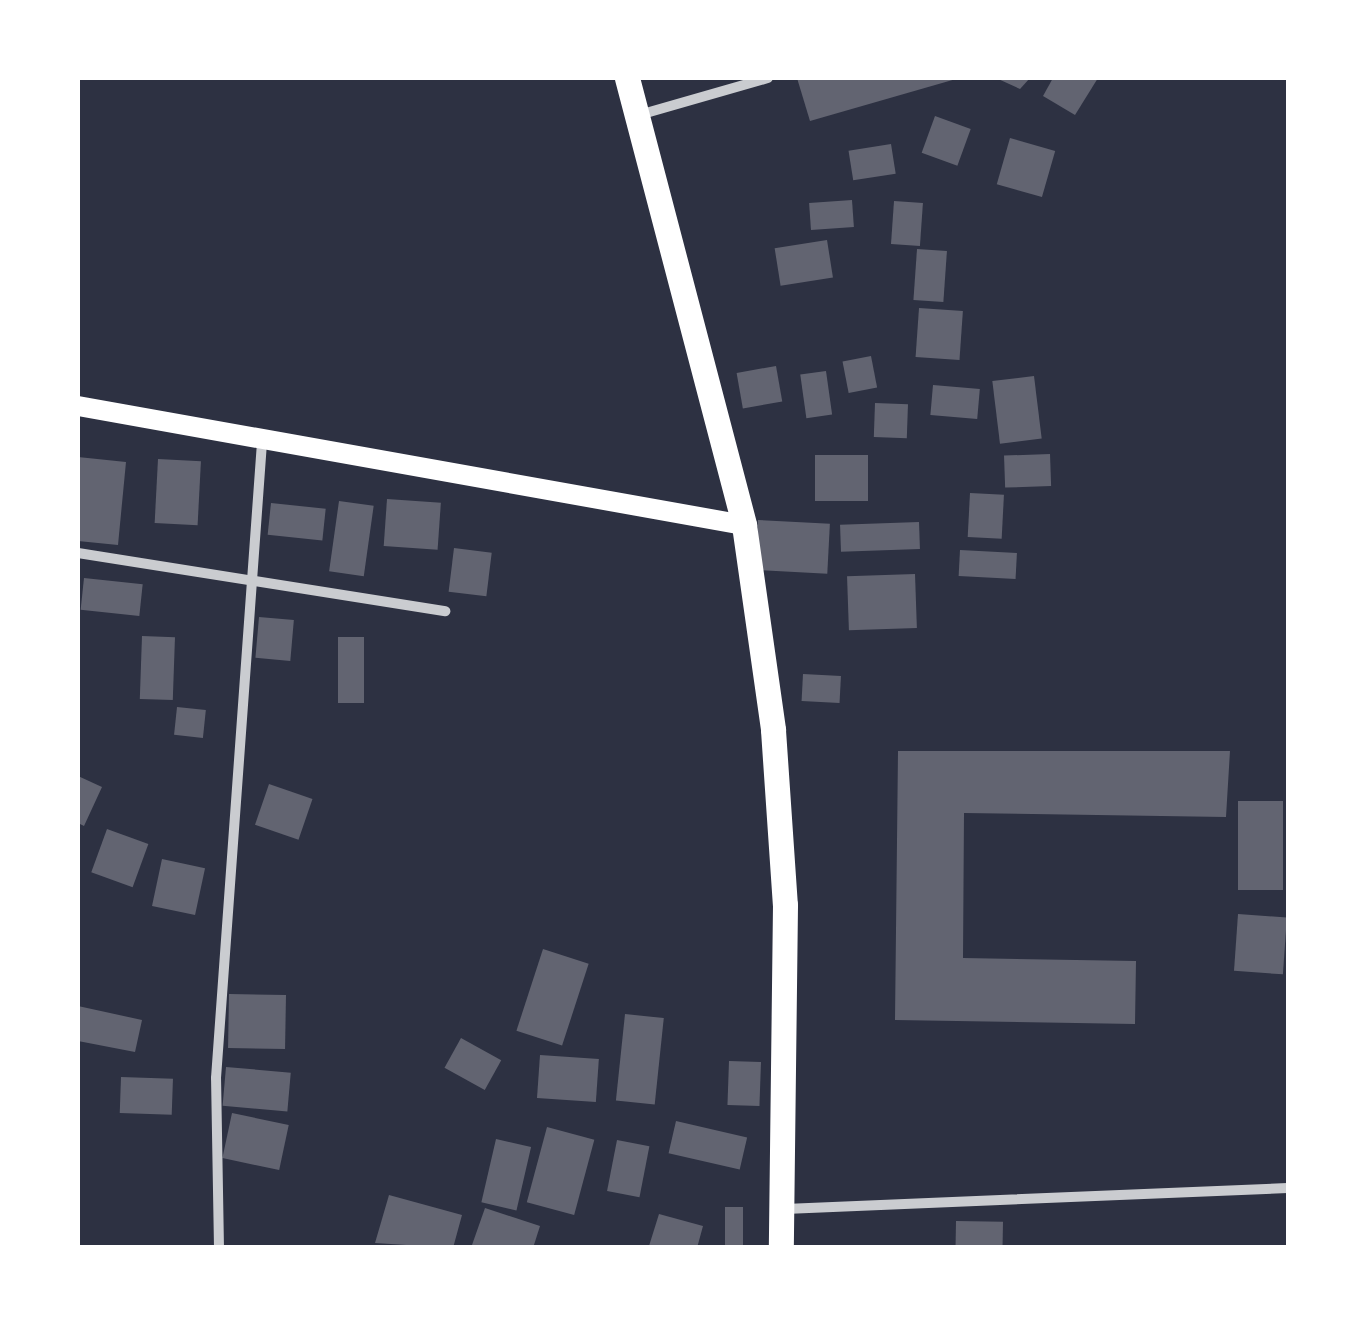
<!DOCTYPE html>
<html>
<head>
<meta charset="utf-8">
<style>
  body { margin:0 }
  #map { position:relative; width:1366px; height:1325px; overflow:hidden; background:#2d3142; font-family:Rubik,sans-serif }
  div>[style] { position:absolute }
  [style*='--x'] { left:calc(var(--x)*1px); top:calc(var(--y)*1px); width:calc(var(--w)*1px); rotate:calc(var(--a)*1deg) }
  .building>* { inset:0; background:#626471; transform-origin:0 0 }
  .minor>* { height:10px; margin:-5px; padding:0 5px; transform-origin:5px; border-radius:5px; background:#caccd0 }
  .secondary>* { height:20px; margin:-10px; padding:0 10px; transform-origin:10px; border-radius:10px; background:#fff }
  .primary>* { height:25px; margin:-12.5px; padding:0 12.5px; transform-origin:12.5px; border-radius:12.5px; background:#fff }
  span { translate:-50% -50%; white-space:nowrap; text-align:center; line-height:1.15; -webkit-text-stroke:10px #fff; paint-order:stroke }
  .frame { position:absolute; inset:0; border:80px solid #fff; pointer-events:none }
</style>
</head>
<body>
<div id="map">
  <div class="building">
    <i style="clip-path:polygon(797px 78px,956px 78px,956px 79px,810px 121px)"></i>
    <i style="clip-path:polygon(996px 78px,1030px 78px,1020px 89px)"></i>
    <i style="clip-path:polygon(1053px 78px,1098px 78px,1075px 115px,1043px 96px)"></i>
    <i style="left:935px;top:116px;width:38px;height:39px;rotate:20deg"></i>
    <i style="left:1010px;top:138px;width:47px;height:48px;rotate:16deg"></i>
    <i style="left:891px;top:144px;width:30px;height:43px;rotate:81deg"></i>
    <i style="left:852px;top:200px;width:27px;height:43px;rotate:86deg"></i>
    <i style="left:894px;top:201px;width:29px;height:43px;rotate:4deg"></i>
    <i style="left:827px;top:240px;width:38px;height:53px;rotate:81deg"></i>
    <i style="left:917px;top:249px;width:30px;height:51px;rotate:4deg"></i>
    <i style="left:919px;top:308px;width:44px;height:49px;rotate:4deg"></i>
    <i style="left:871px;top:356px;width:32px;height:29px;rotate:79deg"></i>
    <i style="left:776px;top:366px;width:36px;height:40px;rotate:80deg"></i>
    <i style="left:826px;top:371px;width:44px;height:26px;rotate:82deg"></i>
    <i style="left:1034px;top:376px;width:63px;height:42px;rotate:83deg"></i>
    <i style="left:933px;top:385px;width:47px;height:30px;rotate:5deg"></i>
    <i style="left:875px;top:403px;width:33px;height:34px;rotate:2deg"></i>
    <i style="left:1050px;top:454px;width:32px;height:46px;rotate:88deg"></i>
    <i style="left:815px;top:455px;width:53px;height:46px"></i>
    <i style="clip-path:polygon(78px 457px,126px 462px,118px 545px,78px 541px)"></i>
    <i style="left:158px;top:459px;width:43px;height:64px;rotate:3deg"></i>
    <i style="left:970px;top:493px;width:34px;height:44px;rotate:3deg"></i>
    <i style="left:387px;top:499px;width:54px;height:47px;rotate:4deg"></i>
    <i style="left:339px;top:501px;width:35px;height:71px;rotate:8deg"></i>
    <i style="left:271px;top:503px;width:55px;height:32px;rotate:6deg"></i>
    <i style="left:758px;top:520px;width:72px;height:50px;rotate:3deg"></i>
    <i style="left:919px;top:522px;width:27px;height:79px;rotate:88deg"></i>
    <i style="left:454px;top:548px;width:38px;height:44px;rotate:7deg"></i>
    <i style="left:960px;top:550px;width:57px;height:26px;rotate:3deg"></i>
    <i style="left:915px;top:574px;width:54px;height:68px;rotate:88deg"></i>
    <i style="left:84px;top:578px;width:59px;height:32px;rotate:6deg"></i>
    <i style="left:259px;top:617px;width:35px;height:41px;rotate:5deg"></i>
    <i style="left:142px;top:636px;width:33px;height:63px;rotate:2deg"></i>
    <i style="left:338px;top:637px;width:26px;height:66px"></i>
    <i style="left:803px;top:674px;width:38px;height:27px;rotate:3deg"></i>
    <i style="left:177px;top:707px;width:29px;height:28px;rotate:6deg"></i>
    <i style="clip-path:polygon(898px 751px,1230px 751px,1226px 817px,964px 813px,963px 958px,1136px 961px,1135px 1024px,895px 1020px)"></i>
    <i style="clip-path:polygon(78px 776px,102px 787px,84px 826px,78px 823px)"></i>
    <i style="left:269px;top:784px;width:46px;height:43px;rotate:19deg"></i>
    <i style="left:1238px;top:801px;width:45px;height:89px"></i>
    <i style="left:107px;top:829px;width:44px;height:46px;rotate:20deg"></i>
    <i style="left:162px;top:859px;width:44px;height:48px;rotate:12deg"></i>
    <i style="left:1238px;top:914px;width:49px;height:57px;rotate:4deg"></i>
    <i style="left:543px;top:949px;width:48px;height:86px;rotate:18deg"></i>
    <i style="left:229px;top:994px;width:57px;height:54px;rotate:1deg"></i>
    <i style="clip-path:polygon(78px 1006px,142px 1020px,135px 1052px,78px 1041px)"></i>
    <i style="left:625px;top:1014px;width:39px;height:87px;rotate:6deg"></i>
    <i style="left:461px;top:1038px;width:46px;height:34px;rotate:29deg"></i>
    <i style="left:540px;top:1055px;width:59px;height:43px;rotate:4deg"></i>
    <i style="left:729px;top:1061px;width:32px;height:44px;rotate:2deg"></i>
    <i style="left:226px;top:1067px;width:65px;height:39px;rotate:5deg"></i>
    <i style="left:121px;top:1077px;width:52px;height:36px;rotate:2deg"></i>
    <i style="left:232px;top:1113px;width:58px;height:46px;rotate:12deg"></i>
    <i style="left:676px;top:1121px;width:73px;height:33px;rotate:13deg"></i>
    <i style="left:547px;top:1127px;width:49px;height:78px;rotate:15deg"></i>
    <i style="left:496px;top:1139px;width:36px;height:65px;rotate:13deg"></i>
    <i style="left:617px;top:1140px;width:33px;height:52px;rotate:11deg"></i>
    <i style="clip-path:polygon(389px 1195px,462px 1215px,453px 1248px,375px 1243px)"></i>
    <i style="left:725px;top:1207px;width:18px;height:38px"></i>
    <i style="clip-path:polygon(485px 1208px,540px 1226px,533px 1248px,472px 1245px)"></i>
    <i style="clip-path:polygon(659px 1214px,703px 1226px,697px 1248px,649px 1246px)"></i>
    <i style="left:956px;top:1221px;width:47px;height:27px;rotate:1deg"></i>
  </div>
  <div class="minor">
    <i style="--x:639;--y:115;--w:134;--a:-16"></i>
    <i style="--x:78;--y:553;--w:372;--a:9"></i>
    <i style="--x:785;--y:1209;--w:503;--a:-2.39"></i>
    <i style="--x:219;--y:1248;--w:170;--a:-91"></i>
    <i style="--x:216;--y:1078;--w:638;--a:-85.86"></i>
  </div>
  <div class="secondary">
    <i style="--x:78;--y:406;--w:677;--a:10.13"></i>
  </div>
  <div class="primary">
    <i style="--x:627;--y:78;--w:462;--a:75.3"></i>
    <i style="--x:744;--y:525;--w:207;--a:81.9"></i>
    <i style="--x:773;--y:730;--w:175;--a:86.1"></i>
    <i style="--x:785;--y:905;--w:343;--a:90.7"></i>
  </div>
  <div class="frame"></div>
</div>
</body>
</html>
